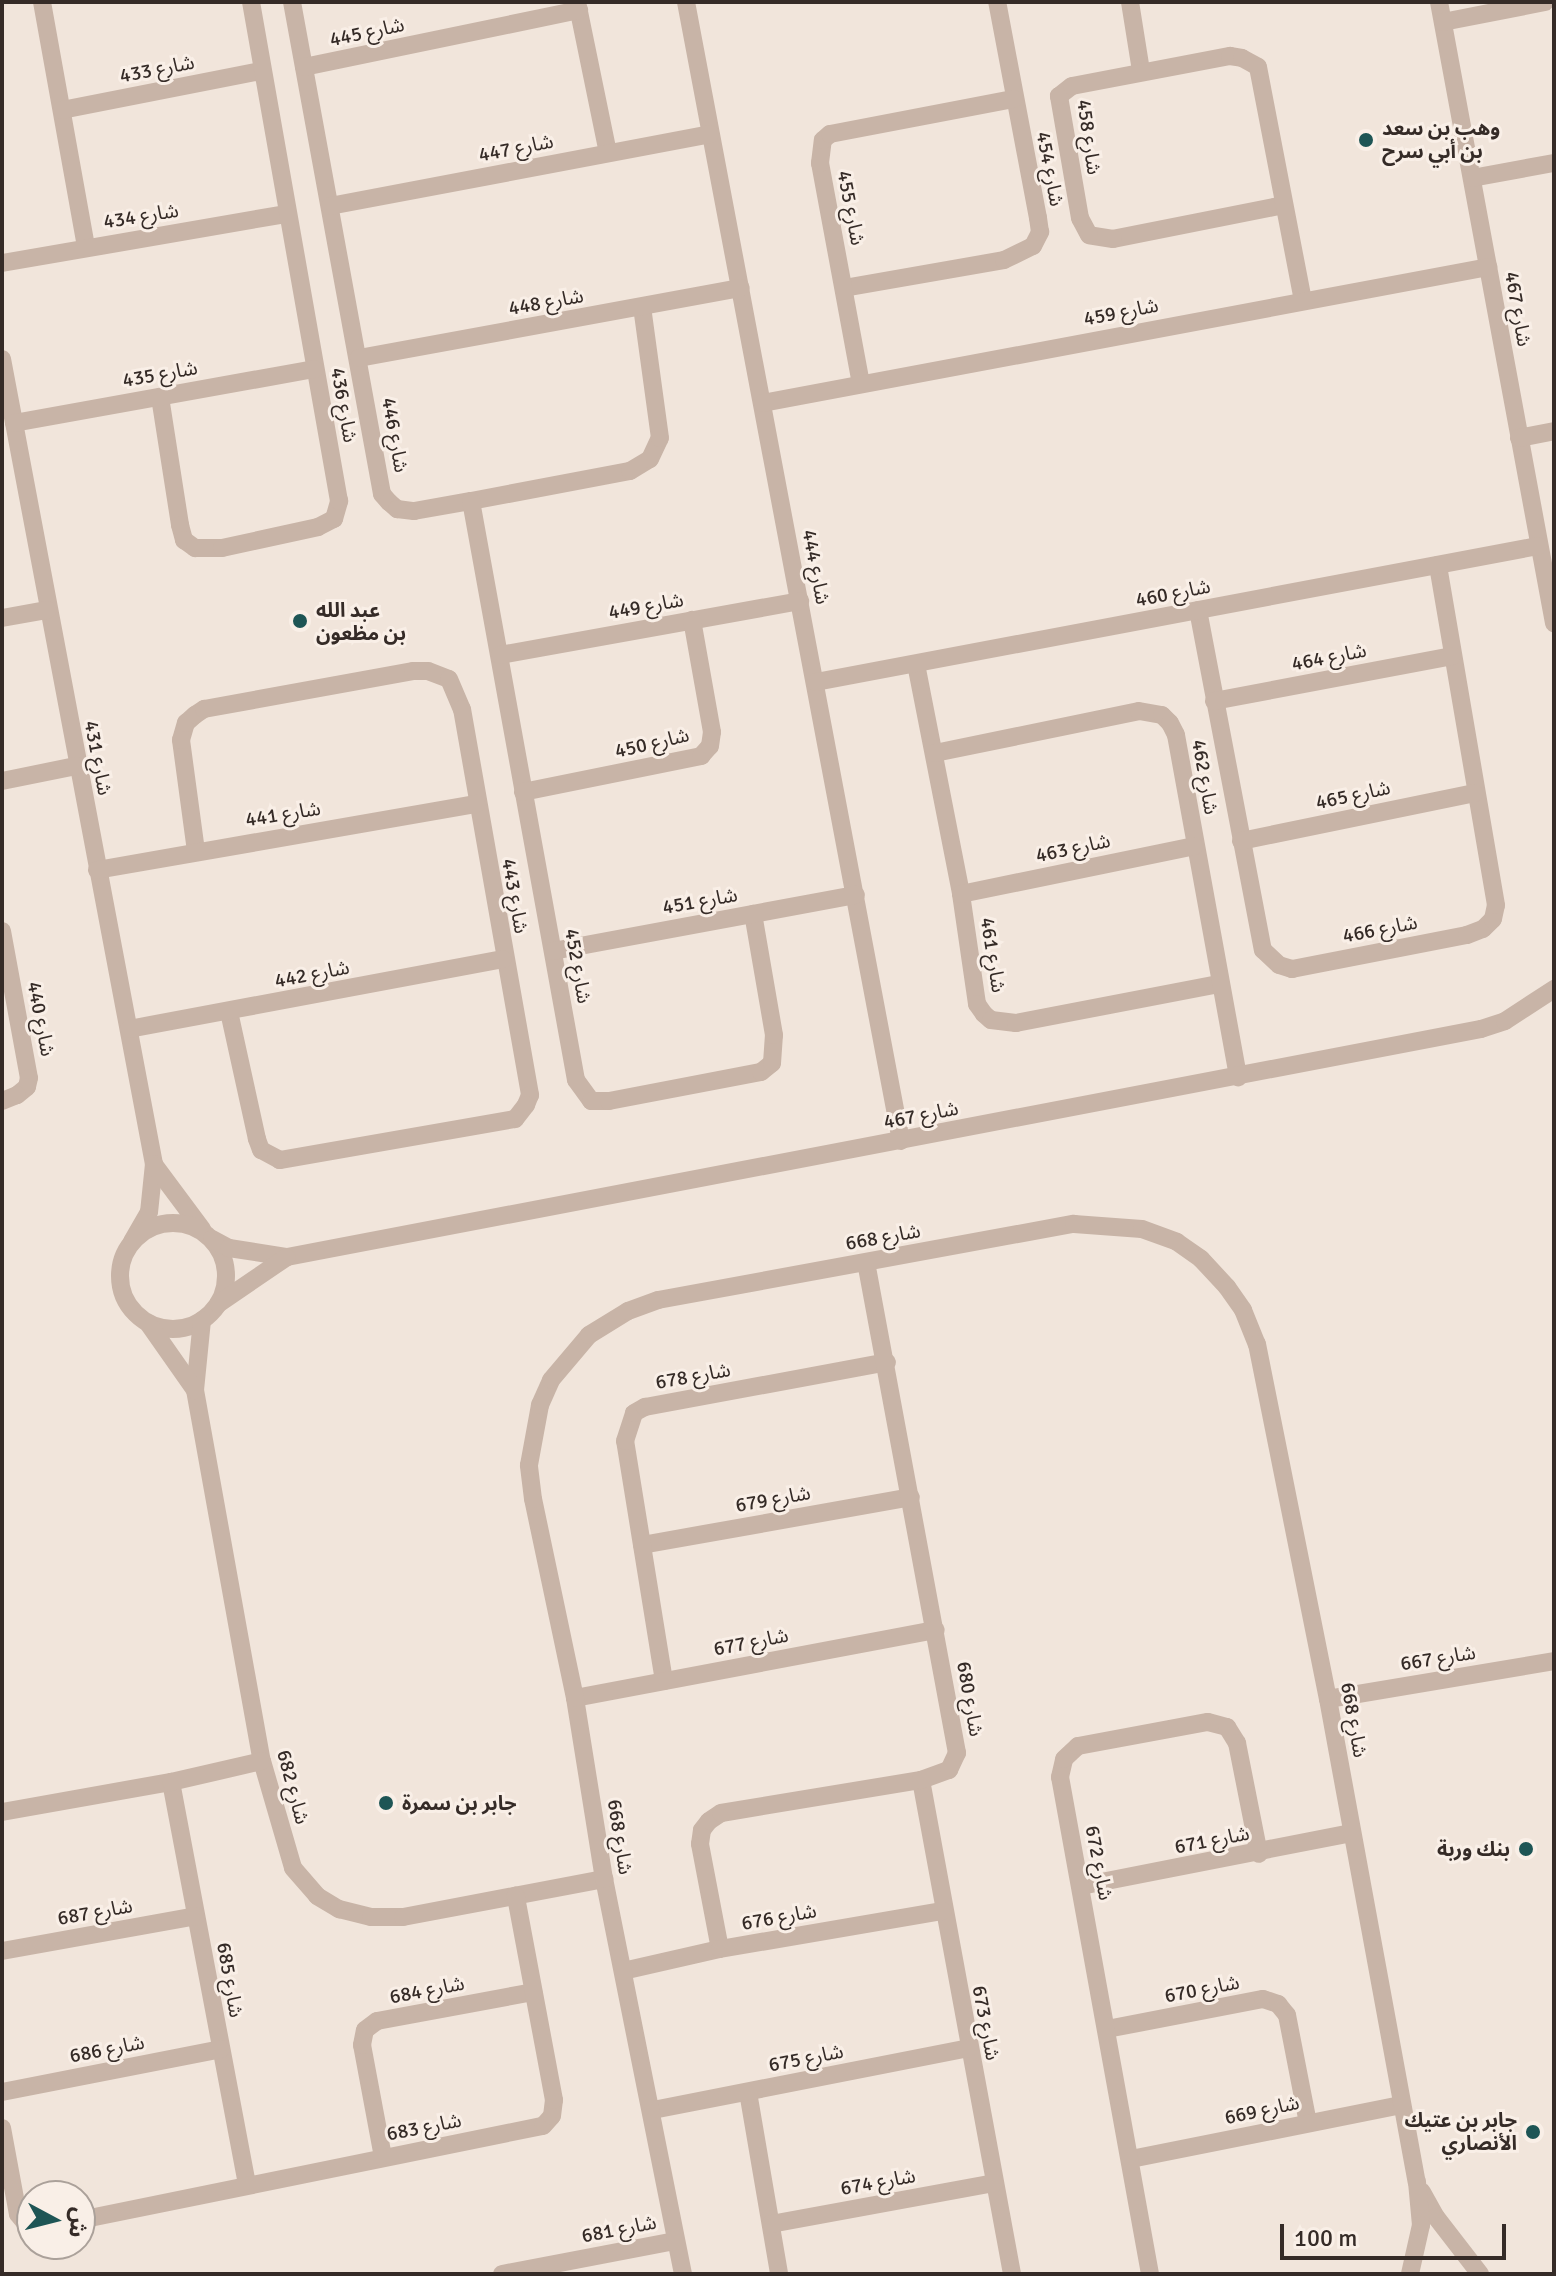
<!DOCTYPE html>
<html>
<head>
<meta charset="utf-8">
<style>
  body { margin:0 }
  #map { position:relative; width:1556px; height:2276px; overflow:hidden; background:#f1e5db; font-family:Signika,"Noto Sans Arabic",sans-serif }
  div>[style] { position:absolute }
  [style*='--x'] { left:calc(var(--x)*1px); top:calc(var(--y)*1px); width:calc(var(--w)*1px); rotate:calc(var(--a)*1deg) }
  .minor>* { height:18px; margin:-9px; padding:0 9px; transform-origin:9px; border-radius:9px; background:#c8b4a7 }
  .minor>.ring { margin:-9px; padding:0; box-sizing:content-box; background:none; border:18px solid #c8b4a7; border-radius:50% }
  .dots>* { width:22px; height:22px; translate:-50% -50%; box-sizing:border-box; border:4px solid #f9efe7; border-radius:50% }
  span { translate:-50% -50%; white-space:nowrap; text-align:center; line-height:1.15; -webkit-text-stroke:6px #f9efe7; paint-order:stroke }
  .street-label { font-size:20px; color:#352b27 }
  .poi-label { font-size:20px; color:#352b27; font-weight:700 }
  .left { translate:0 -50%; text-align:left }
  .right { translate:-100% -50%; text-align:right }
  .frame { position:absolute; inset:0; border:4px solid #352b27; pointer-events:none }
  .north { position:absolute; left:16px; top:2180px; width:80px; height:80px; box-sizing:border-box; background:#f9efe7; border:2px solid #aba19a; border-radius:50%; rotate:97deg; font-size:22px; font-weight:700; line-height:32px; text-align:center; color:#352b27 }
  .north::after { content:''; display:block; margin:auto; width:28px; height:36px; background:#1e5555; clip-path:polygon(50% 0,100% 100%,50% 72%,0 100%) }
  .scale { position:absolute; left:1280px; top:2224px; width:226px; height:36px; box-sizing:border-box; border:4px solid #352b27; border-top:0; padding-left:10px; font-size:24px; line-height:28px; white-space:nowrap; color:#352b27; -webkit-text-stroke:6px #f9efe7; paint-order:stroke }
</style>
</head>
<body>
<div id="map">
  <div class="minor">
    <i style="--x:42;--y:2;--w:249;--a:79.8"></i>
    <i style="--x:292;--y:2;--w:500;--a:79.63"></i>
    <i style="--x:382;--y:494;--w:11;--a:49"></i>
    <i style="--x:389;--y:502;--w:11;--a:41"></i>
    <i style="--x:397;--y:509;--w:17;--a:7"></i>
    <i style="--x:414;--y:511;--w:58;--a:-10"></i>
    <i style="--x:471;--y:501;--w:162;--a:-10.7"></i>
    <i style="--x:630;--y:471;--w:23;--a:-31"></i>
    <i style="--x:650;--y:459;--w:23;--a:-65"></i>
    <i style="--x:660;--y:438;--w:132;--a:-97.8"></i>
    <i style="--x:577;--y:2;--w:154;--a:78.4"></i>
    <i style="--x:686;--y:2;--w:1159;--a:79.31"></i>
    <i style="--x:1130;--y:2;--w:70;--a:80.9"></i>
    <i style="--x:1439;--y:2;--w:632;--a:79.51"></i>
    <i style="--x:1443;--y:22;--w:104;--a:-11.1"></i>
    <i style="--x:304;--y:67;--w:281;--a:-11.7"></i>
    <i style="--x:62;--y:110;--w:203;--a:-11.1"></i>
    <i style="--x:1472;--y:178;--w:83;--a:-10.4"></i>
    <i style="--x:1284;--y:205;--w:174;--a:168.8"></i>
    <i style="--x:1113;--y:239;--w:24;--a:-171"></i>
    <i style="--x:1089;--y:235;--w:19;--a:-118"></i>
    <i style="--x:1080;--y:218;--w:124;--a:-99.8"></i>
    <i style="--x:1059;--y:96;--w:16;--a:-38"></i>
    <i style="--x:1072;--y:86;--w:161;--a:-10.8"></i>
    <i style="--x:1230;--y:56;--w:12;--a:9"></i>
    <i style="--x:1242;--y:58;--w:18;--a:29"></i>
    <i style="--x:1258;--y:67;--w:237;--a:79.1"></i>
    <i style="--x:330;--y:206;--w:387;--a:-10.7"></i>
    <i style="--x:2;--y:263;--w:289;--a:-9.8"></i>
    <i style="--x:844;--y:288;--w:162;--a:-9.9"></i>
    <i style="--x:1004;--y:260;--w:32;--a:-26"></i>
    <i style="--x:1033;--y:246;--w:16;--a:-63"></i>
    <i style="--x:1040;--y:232;--w:14;--a:-98"></i>
    <i style="--x:1038;--y:218;--w:220;--a:-100.7"></i>
    <i style="--x:359;--y:358;--w:388;--a:-10.4"></i>
    <i style="--x:2;--y:359;--w:819;--a:79.31"></i>
    <i style="--x:154;--y:1164;--w:48;--a:95.9"></i>
    <i style="--x:149;--y:1212;--w:34;--a:120"></i>
    <i style="--x:861;--y:384;--w:225;--a:-100.5"></i>
    <i style="--x:820;--y:163;--w:23;--a:-83"></i>
    <i style="--x:823;--y:140;--w:9;--a:-41"></i>
    <i style="--x:830;--y:134;--w:187;--a:-10.8"></i>
    <i style="--x:160;--y:397;--w:130;--a:81.1"></i>
    <i style="--x:180;--y:525;--w:16;--a:75"></i>
    <i style="--x:184;--y:540;--w:14;--a:36"></i>
    <i style="--x:195;--y:548;--w:27;--a:0"></i>
    <i style="--x:222;--y:548;--w:98;--a:-12.3"></i>
    <i style="--x:318;--y:527;--w:18;--a:-27"></i>
    <i style="--x:334;--y:519;--w:19;--a:-74"></i>
    <i style="--x:339;--y:501;--w:507;--a:-100"></i>
    <i style="--x:763;--y:403;--w:738;--a:-10.62"></i>
    <i style="--x:14;--y:423;--w:305;--a:-10.2"></i>
    <i style="--x:1519;--y:438;--w:36;--a:-11"></i>
    <i style="--x:471;--y:501;--w:588;--a:79.72"></i>
    <i style="--x:576;--y:1080;--w:26;--a:54"></i>
    <i style="--x:591;--y:1101;--w:18;--a:0"></i>
    <i style="--x:609;--y:1101;--w:155;--a:-10.8"></i>
    <i style="--x:761;--y:1072;--w:14;--a:-39"></i>
    <i style="--x:772;--y:1063;--w:28;--a:-86"></i>
    <i style="--x:774;--y:1035;--w:123;--a:-99.8"></i>
    <i style="--x:1198;--y:610;--w:346;--a:79.2"></i>
    <i style="--x:1263;--y:950;--w:22;--a:43"></i>
    <i style="--x:1279;--y:965;--w:14;--a:17"></i>
    <i style="--x:1292;--y:969;--w:178;--a:-11"></i>
    <i style="--x:1467;--y:935;--w:17;--a:-21"></i>
    <i style="--x:1483;--y:929;--w:14;--a:-45"></i>
    <i style="--x:1493;--y:919;--w:14;--a:-78"></i>
    <i style="--x:1496;--y:905;--w:345;--a:-99.7"></i>
    <i style="--x:2;--y:618;--w:46;--a:-10.1"></i>
    <i style="--x:500;--y:655;--w:305;--a:-10.2"></i>
    <i style="--x:916;--y:664;--w:234;--a:78.9"></i>
    <i style="--x:961;--y:894;--w:111;--a:81.7"></i>
    <i style="--x:977;--y:1004;--w:12;--a:55"></i>
    <i style="--x:984;--y:1014;--w:9;--a:41"></i>
    <i style="--x:991;--y:1020;--w:25;--a:7"></i>
    <i style="--x:1016;--y:1023;--w:207;--a:-10.9"></i>
    <i style="--x:816;--y:682;--w:735;--a:-10.67"></i>
    <i style="--x:1214;--y:701;--w:242;--a:-10.7"></i>
    <i style="--x:935;--y:753;--w:208;--a:-11.6"></i>
    <i style="--x:1139;--y:711;--w:23;--a:10"></i>
    <i style="--x:1162;--y:715;--w:11;--a:45"></i>
    <i style="--x:1170;--y:723;--w:13;--a:63"></i>
    <i style="--x:1176;--y:735;--w:348;--a:79.7"></i>
    <i style="--x:2;--y:781;--w:76;--a:-11.5"></i>
    <i style="--x:523;--y:792;--w:182;--a:-11.4"></i>
    <i style="--x:701;--y:756;--w:13;--a:-48"></i>
    <i style="--x:710;--y:746;--w:14;--a:-82"></i>
    <i style="--x:712;--y:732;--w:114;--a:-100.1"></i>
    <i style="--x:1241;--y:841;--w:238;--a:-11.6"></i>
    <i style="--x:196;--y:851;--w:112;--a:-97.7"></i>
    <i style="--x:181;--y:740;--w:18;--a:-74"></i>
    <i style="--x:186;--y:723;--w:12;--a:-42"></i>
    <i style="--x:195;--y:715;--w:11;--a:-34"></i>
    <i style="--x:204;--y:709;--w:212;--a:-10.3"></i>
    <i style="--x:413;--y:671;--w:15;--a:0"></i>
    <i style="--x:428;--y:671;--w:22;--a:21"></i>
    <i style="--x:449;--y:679;--w:33;--a:67"></i>
    <i style="--x:462;--y:709;--w:392;--a:80"></i>
    <i style="--x:530;--y:1095;--w:11;--a:112"></i>
    <i style="--x:526;--y:1105;--w:18;--a:128"></i>
    <i style="--x:515;--y:1119;--w:239;--a:170.1"></i>
    <i style="--x:280;--y:1160;--w:21;--a:-152"></i>
    <i style="--x:261;--y:1150;--w:12;--a:-110"></i>
    <i style="--x:257;--y:1139;--w:130;--a:-102.4"></i>
    <i style="--x:97;--y:870;--w:385;--a:-9.9"></i>
    <i style="--x:961;--y:894;--w:238;--a:-11.6"></i>
    <i style="--x:2;--y:931;--w:149;--a:79.6"></i>
    <i style="--x:29;--y:1078;--w:9;--a:103"></i>
    <i style="--x:27;--y:1087;--w:13;--a:141"></i>
    <i style="--x:17;--y:1095;--w:16;--a:158"></i>
    <i style="--x:553;--y:951;--w:308;--a:-10.5"></i>
    <i style="--x:129;--y:1029;--w:380;--a:-10.6"></i>
    <i style="--x:155;--y:1166;--w:79;--a:53.3"></i>
    <i class="ring" style="left:120px;top:1223px;width:88px;height:88px"></i>
    <i style="--x:212;--y:1239;--w:19;--a:28"></i>
    <i style="--x:229;--y:1248;--w:59;--a:8.8"></i>
    <i style="--x:287;--y:1257;--w:1216;--a:-10.81"></i>
    <i style="--x:1481;--y:1029;--w:25;--a:-18"></i>
    <i style="--x:1505;--y:1021;--w:59;--a:-33.1"></i>
    <i style="--x:218;--y:1304;--w:83;--a:-34.3"></i>
    <i style="--x:202;--y:1320;--w:70;--a:95.7"></i>
    <i style="--x:195;--y:1390;--w:377;--a:79.8"></i>
    <i style="--x:262;--y:1761;--w:111;--a:73.8"></i>
    <i style="--x:293;--y:1868;--w:37;--a:49"></i>
    <i style="--x:317;--y:1896;--w:26;--a:31"></i>
    <i style="--x:339;--y:1909;--w:33;--a:14"></i>
    <i style="--x:371;--y:1917;--w:32;--a:0"></i>
    <i style="--x:403;--y:1917;--w:205;--a:-10.7"></i>
    <i style="--x:148;--y:1323;--w:82;--a:55"></i>
    <i style="--x:642;--y:1545;--w:273;--a:-10.1"></i>
    <i style="--x:664;--y:1681;--w:243;--a:-99.2"></i>
    <i style="--x:625;--y:1441;--w:29;--a:-72"></i>
    <i style="--x:634;--y:1413;--w:13;--a:-29"></i>
    <i style="--x:645;--y:1407;--w:246;--a:-10.5"></i>
    <i style="--x:575;--y:1698;--w:367;--a:-10.7"></i>
    <i style="--x:1328;--y:1699;--w:229;--a:-9.5"></i>
    <i style="--x:921;--y:1780;--w:502;--a:79.56"></i>
    <i style="--x:171;--y:1782;--w:410;--a:79.3"></i>
    <i style="--x:2;--y:1812;--w:172;--a:-10.1"></i>
    <i style="--x:171;--y:1782;--w:93;--a:-13"></i>
    <i style="--x:1081;--y:1886;--w:275;--a:-11.1"></i>
    <i style="--x:720;--y:1949;--w:107;--a:-100.8"></i>
    <i style="--x:700;--y:1844;--w:14;--a:-82"></i>
    <i style="--x:702;--y:1830;--w:11;--a:-52"></i>
    <i style="--x:709;--y:1821;--w:14;--a:-34"></i>
    <i style="--x:721;--y:1813;--w:203;--a:-9.4"></i>
    <i style="--x:921;--y:1780;--w:30;--a:-20"></i>
    <i style="--x:949;--y:1770;--w:19;--a:-65"></i>
    <i style="--x:957;--y:1753;--w:498;--a:-100.5"></i>
    <i style="--x:2;--y:1951;--w:197;--a:-10.2"></i>
    <i style="--x:623;--y:1971;--w:99;--a:-12.8"></i>
    <i style="--x:720;--y:1949;--w:226;--a:-9.7"></i>
    <i style="--x:1107;--y:2029;--w:159;--a:-10.9"></i>
    <i style="--x:1263;--y:1999;--w:16;--a:18"></i>
    <i style="--x:1278;--y:2004;--w:14;--a:51"></i>
    <i style="--x:1287;--y:2015;--w:110;--a:79"></i>
    <i style="--x:2;--y:2092;--w:223;--a:-11.1"></i>
    <i style="--x:748;--y:2092;--w:185;--a:80.3"></i>
    <i style="--x:653;--y:2110;--w:322;--a:-11.1"></i>
    <i style="--x:2;--y:2128;--w:87;--a:79.5"></i>
    <i style="--x:18;--y:2214;--w:13;--a:51"></i>
    <i style="--x:26;--y:2224;--w:6;--a:18"></i>
    <i style="--x:383;--y:2157;--w:114;--a:-100.6"></i>
    <i style="--x:362;--y:2045;--w:15;--a:-79"></i>
    <i style="--x:365;--y:2030;--w:15;--a:-37"></i>
    <i style="--x:377;--y:2021;--w:159;--a:-10.5"></i>
    <i style="--x:1131;--y:2159;--w:276;--a:-11.3"></i>
    <i style="--x:1422;--y:2192;--w:29;--a:61"></i>
    <i style="--x:1436;--y:2217;--w:72;--a:52.3"></i>
    <i style="--x:80;--y:2220;--w:472;--a:-11.5"></i>
    <i style="--x:543;--y:2126;--w:13;--a:-48"></i>
    <i style="--x:552;--y:2116;--w:16;--a:-83"></i>
    <i style="--x:554;--y:2100;--w:208;--a:-100.6"></i>
    <i style="--x:771;--y:2224;--w:227;--a:-10.4"></i>
    <i style="--x:502;--y:2274;--w:176;--a:-10.8"></i>
    <i style="--x:683;--y:2274;--w:403;--a:-101.3"></i>
    <i style="--x:604;--y:1879;--w:183;--a:-99.1"></i>
    <i style="--x:575;--y:1698;--w:203;--a:-101.9"></i>
    <i style="--x:533;--y:1499;--w:34;--a:-97"></i>
    <i style="--x:529;--y:1465;--w:61;--a:-79.6"></i>
    <i style="--x:540;--y:1405;--w:27;--a:-66"></i>
    <i style="--x:551;--y:1380;--w:59;--a:-49.8"></i>
    <i style="--x:589;--y:1335;--w:46;--a:-31.6"></i>
    <i style="--x:628;--y:1311;--w:32;--a:-20"></i>
    <i style="--x:658;--y:1300;--w:423;--a:-10.4"></i>
    <i style="--x:1074;--y:1224;--w:68;--a:4.2"></i>
    <i style="--x:1142;--y:1229;--w:37;--a:20"></i>
    <i style="--x:1177;--y:1242;--w:29;--a:35"></i>
    <i style="--x:1201;--y:1259;--w:38;--a:47"></i>
    <i style="--x:1227;--y:1287;--w:28;--a:55"></i>
    <i style="--x:1243;--y:1310;--w:37;--a:68"></i>
    <i style="--x:1257;--y:1344;--w:362;--a:78.7"></i>
    <i style="--x:1328;--y:1699;--w:491;--a:79.6"></i>
    <i style="--x:1417;--y:2182;--w:43;--a:84.7"></i>
    <i style="--x:1421;--y:2225;--w:50;--a:102.7"></i>
    <i style="--x:1150;--y:2274;--w:505;--a:-100.26"></i>
    <i style="--x:1060;--y:1777;--w:18;--a:-77"></i>
    <i style="--x:1064;--y:1759;--w:19;--a:-43"></i>
    <i style="--x:1078;--y:1746;--w:132;--a:-10.5"></i>
    <i style="--x:1208;--y:1722;--w:20;--a:15"></i>
    <i style="--x:1227;--y:1727;--w:19;--a:58"></i>
    <i style="--x:1237;--y:1743;--w:113;--a:78.8"></i>
  </div>
  <div class="dots">
    <i style="left:1366px;top:140px;background:#1e5555"></i>
    <i style="left:300px;top:621px;background:#1e5555"></i>
    <i style="left:386px;top:1803px;background:#1e5555"></i>
    <i style="left:1526px;top:1849px;background:#1e5555"></i>
    <i style="left:1533px;top:2132px;background:#1e5555"></i>
  </div>
  <div class="street-label">
    <span style="left:367px;top:32px;rotate:-12deg">شارع 445</span>
    <span style="left:157px;top:69px;rotate:-11deg">شارع 433</span>
    <span style="left:1089px;top:137px;rotate:82deg">شارع 458</span>
    <span style="left:516px;top:148px;rotate:-11deg">شارع 447</span>
    <span style="left:1050px;top:169px;rotate:79deg">شارع 454</span>
    <span style="left:851px;top:208px;rotate:79deg">شارع 455</span>
    <span style="left:141px;top:216px;rotate:-9deg">شارع 434</span>
    <span style="left:546px;top:302px;rotate:-10deg">شارع 448</span>
    <span style="left:1518px;top:309px;rotate:80deg">شارع 467</span>
    <span style="left:1121px;top:312px;rotate:-11deg">شارع 459</span>
    <span style="left:160px;top:374px;rotate:-10deg">شارع 435</span>
    <span style="left:344px;top:405px;rotate:80deg">شارع 436</span>
    <span style="left:395px;top:435px;rotate:80deg">شارع 446</span>
    <span style="left:816px;top:567px;rotate:79deg">شارع 444</span>
    <span style="left:1173px;top:593px;rotate:-11deg">شارع 460</span>
    <span style="left:646px;top:606px;rotate:-10deg">شارع 449</span>
    <span style="left:1329px;top:657px;rotate:-11deg">شارع 464</span>
    <span style="left:652px;top:743px;rotate:-13deg">شارع 450</span>
    <span style="left:98px;top:758px;rotate:79deg">شارع 431</span>
    <span style="left:1205px;top:777px;rotate:80deg">شارع 462</span>
    <span style="left:1353px;top:795px;rotate:-12deg">شارع 465</span>
    <span style="left:283px;top:814px;rotate:-9deg">شارع 441</span>
    <span style="left:1073px;top:848px;rotate:-12deg">شارع 463</span>
    <span style="left:515px;top:896px;rotate:80deg">شارع 443</span>
    <span style="left:700px;top:901px;rotate:-10deg">شارع 451</span>
    <span style="left:1380px;top:929px;rotate:-11deg">شارع 466</span>
    <span style="left:993px;top:955px;rotate:81deg">شارع 461</span>
    <span style="left:578px;top:966px;rotate:80deg">شارع 452</span>
    <span style="left:312px;top:974px;rotate:-11deg">شارع 442</span>
    <span style="left:41px;top:1019px;rotate:79deg">شارع 440</span>
    <span style="left:921px;top:1115px;rotate:-11deg">شارع 467</span>
    <span style="left:883px;top:1237px;rotate:-10deg">شارع 668</span>
    <span style="left:693px;top:1376px;rotate:-10deg">شارع 678</span>
    <span style="left:773px;top:1499px;rotate:-10deg">شارع 679</span>
    <span style="left:751px;top:1642px;rotate:-11deg">شارع 677</span>
    <span style="left:1438px;top:1658px;rotate:-9deg">شارع 667</span>
    <span style="left:970px;top:1699px;rotate:80deg">شارع 680</span>
    <span style="left:1354px;top:1720px;rotate:80deg">شارع 668</span>
    <span style="left:293px;top:1787px;rotate:75deg">شارع 682</span>
    <span style="left:620px;top:1837px;rotate:81deg">شارع 668</span>
    <span style="left:1212px;top:1840px;rotate:-11deg">شارع 671</span>
    <span style="left:1099px;top:1863px;rotate:79deg">شارع 672</span>
    <span style="left:95px;top:1912px;rotate:-10deg">شارع 687</span>
    <span style="left:779px;top:1917px;rotate:-10deg">شارع 676</span>
    <span style="left:230px;top:1980px;rotate:80deg">شارع 685</span>
    <span style="left:1202px;top:1989px;rotate:-11deg">شارع 670</span>
    <span style="left:427px;top:1990px;rotate:-11deg">شارع 684</span>
    <span style="left:986px;top:2023px;rotate:79deg">شارع 673</span>
    <span style="left:107px;top:2049px;rotate:-11deg">شارع 686</span>
    <span style="left:806px;top:2058px;rotate:-11deg">شارع 675</span>
    <span style="left:1262px;top:2110px;rotate:-12deg">شارع 669</span>
    <span style="left:424px;top:2127px;rotate:-11deg">شارع 683</span>
    <span style="left:878px;top:2182px;rotate:-10deg">شارع 674</span>
    <span style="left:619px;top:2229px;rotate:-11deg">شارع 681</span>
  </div>
  <div class="poi-label">
    <span class="left" style="left:1382px;top:140px">وهب بن سعد<br>بن أبي سرح</span>
    <span class="left" style="left:316px;top:622px">عبد الله<br>بن مظعون</span>
    <span class="left" style="left:402px;top:1803px">جابر بن سمرة</span>
    <span class="right" style="left:1510px;top:1849px">بنك وربة</span>
    <span class="right" style="left:1517px;top:2132px">جابر بن عتيك<br>الأنصاري</span>
  </div>
  <div class="frame"></div>
  <div class="north">ش</div>
  <div class="scale">100 m</div>
</div>
</body>
</html>
